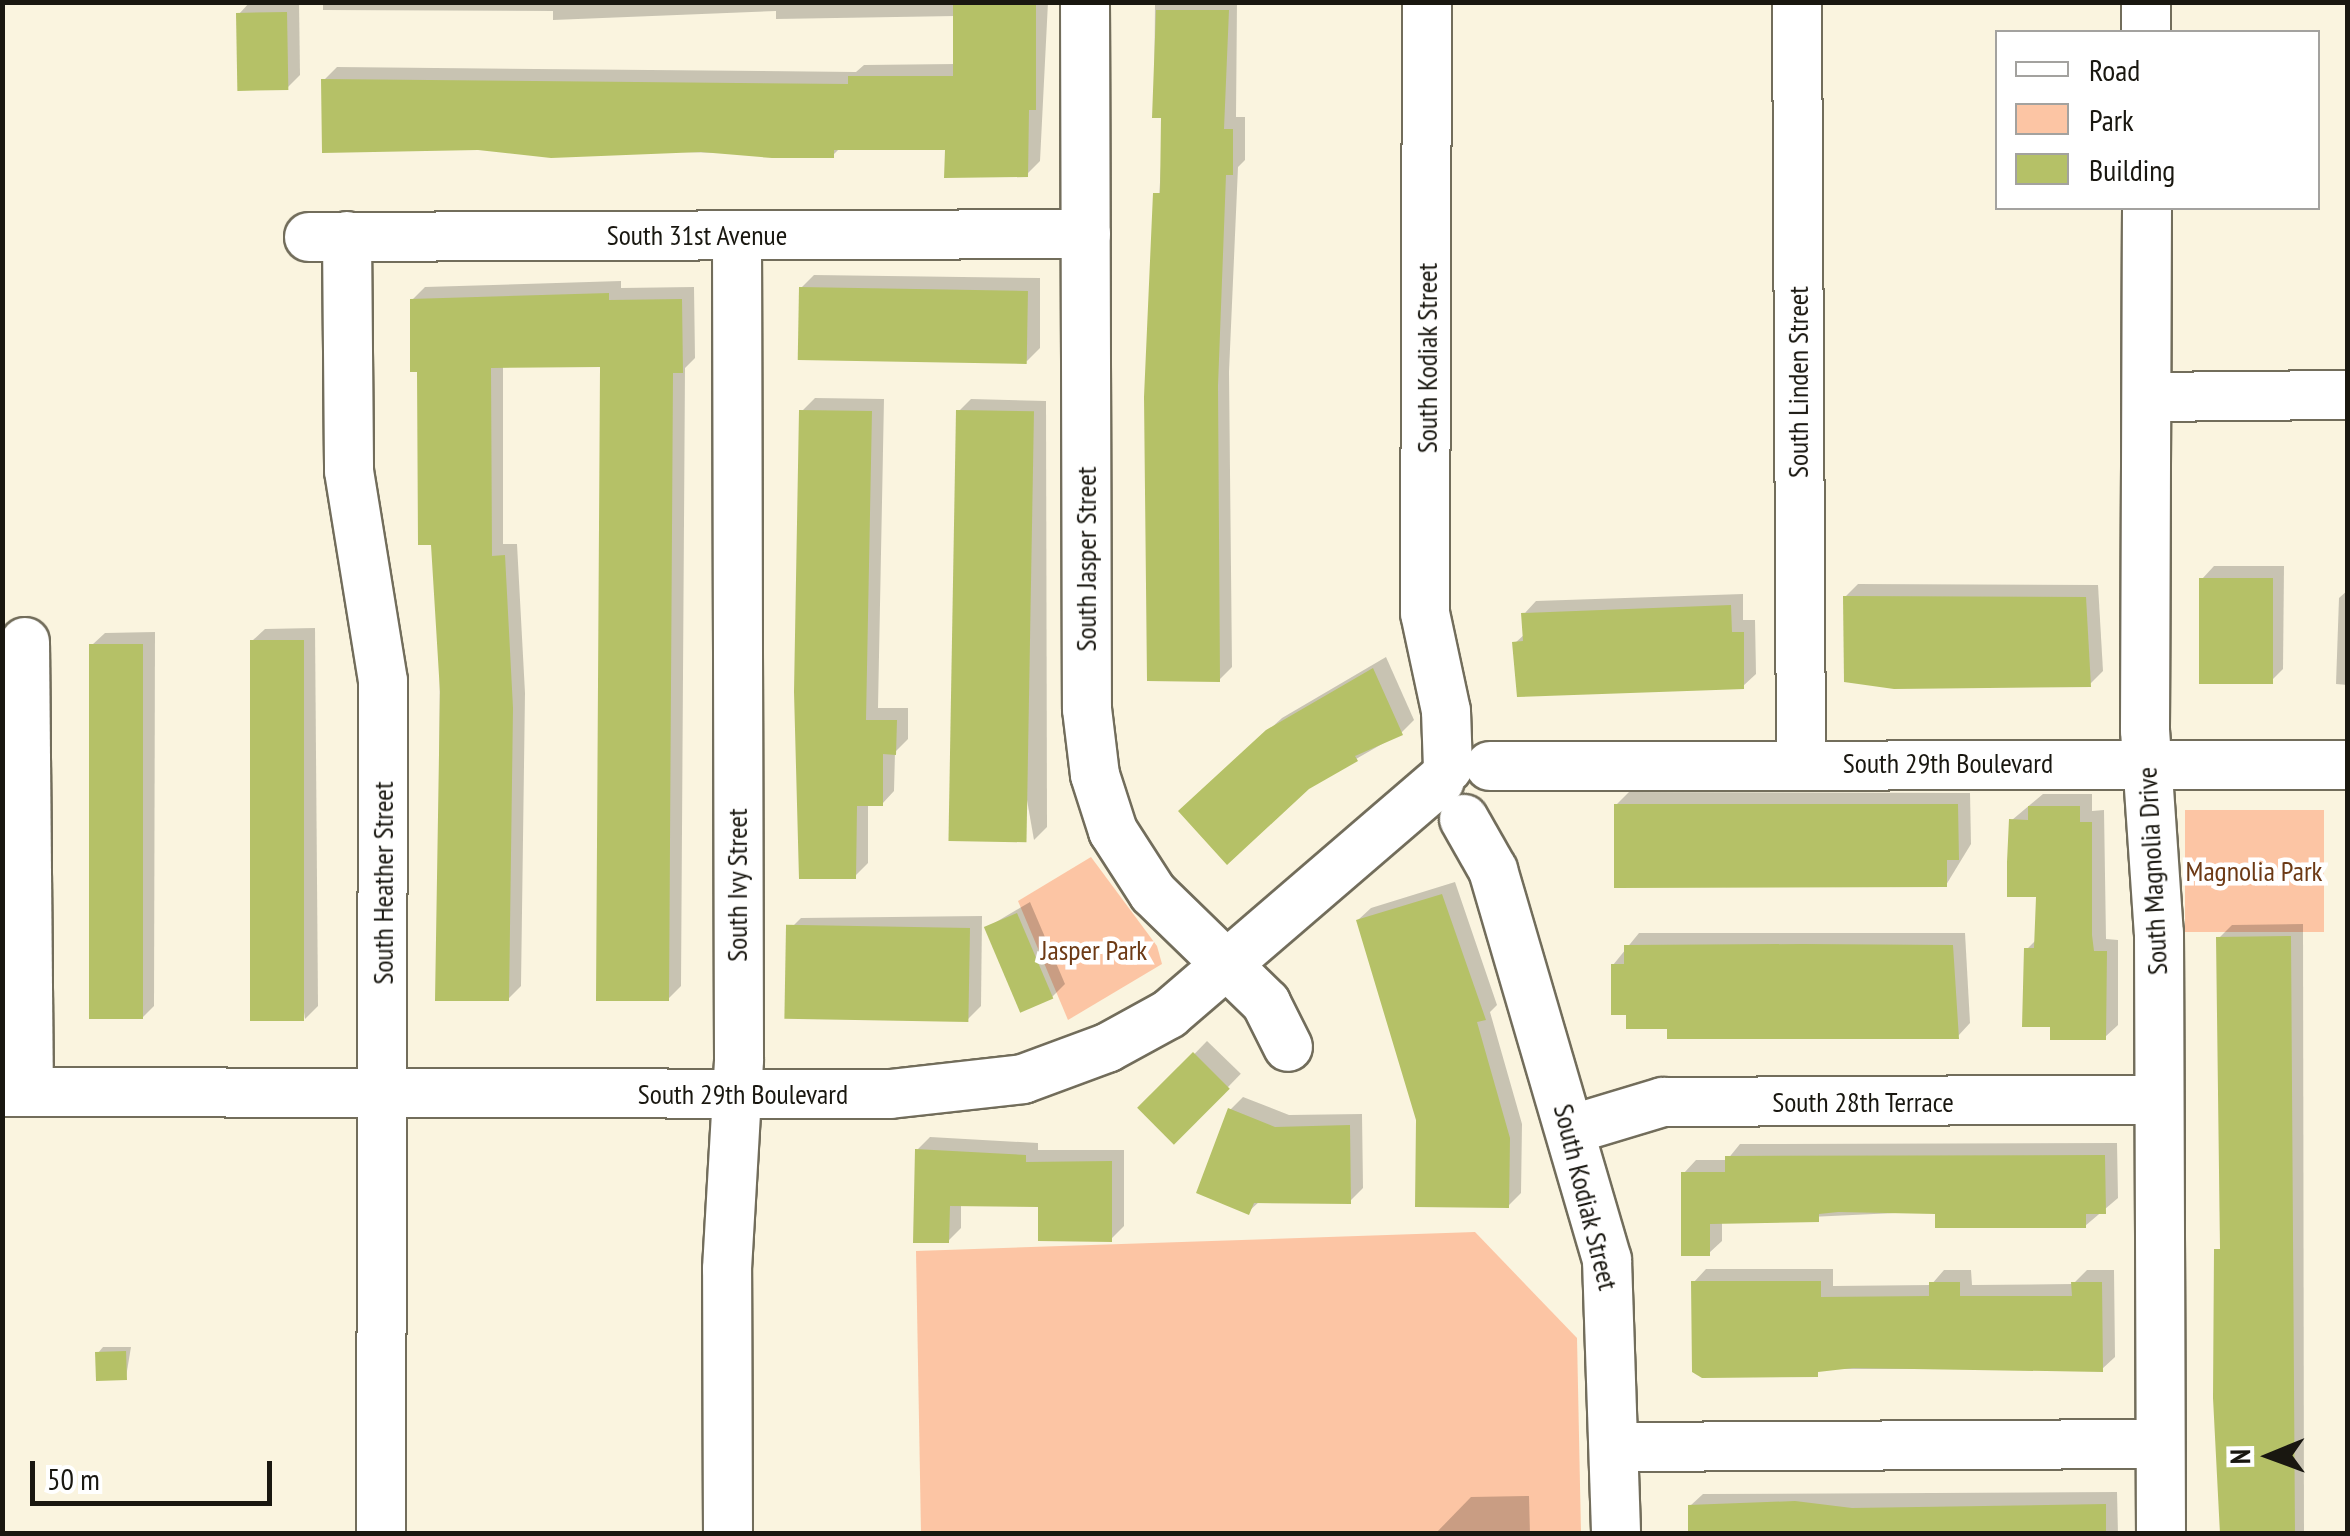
<!DOCTYPE html>
<html>
<head>
<meta charset="utf-8">
<style>
  body { margin:0 }
  #map { position:relative; width:2350px; height:1536px; overflow:hidden; background:#faf4df; font-family:"PT Sans Narrow",sans-serif }
  div>[style] { position:absolute }
  [style*='--x'] { left:calc(var(--x)*1px); top:calc(var(--y)*1px); width:calc(var(--w)*1px); rotate:calc(var(--a)*1deg) }
  .green>* { inset:0; background:#fcc5a4; transform-origin:0 0 }
  .shadow>* { inset:0; background:#0003; transform-origin:0 0 }
  .building>* { inset:0; background:#b5c167; transform-origin:0 0 }
  .roads { filter:drop-shadow(2px 0 #726d5b) drop-shadow(-2px 0 #726d5b) drop-shadow(0 2px #726d5b) drop-shadow(0 -2px #726d5b) }
  .minor>* { height:48px; margin:-24px; padding:0 24px; transform-origin:24px; border-radius:24px; background:#fff }
  span { translate:-50% -50%; white-space:nowrap; text-align:center; line-height:1.15; -webkit-text-stroke:9px #fff; paint-order:stroke }
  .street-label { font-size:28px; color:#191710 }
  .park-label { font-size:28px; color:#6d3a15 }
  .frame { position:absolute; inset:0; border:5px solid #191710; pointer-events:none }
  .legend { position:absolute; left:1995px; top:30px; width:325px; height:180px; box-sizing:border-box; background:#fff; border:2px solid #a3a29f; margin:0; padding:12px 18px; list-style:none; font-size:30px; color:#191710 }
  .legend li { display:flex; align-items:center; gap:20px; height:50px }
  .legend b { width:50px; border:2px solid #a3a29f }
  .north { position:absolute; left:2220px; top:1406px; width:100px; height:100px; -webkit-text-stroke:8px #fff; paint-order:stroke; rotate:269deg; font-size:28px; font-weight:700; line-height:40px; text-align:center; color:#191710 }
  .north::after { content:''; display:block; margin:auto; width:35px; height:45px; background:#191710; clip-path:polygon(50% 0,100% 100%,50% 72%,0 100%) }
  .scale { position:absolute; left:30px; top:1461px; width:242px; height:45px; box-sizing:border-box; border:5px solid #191710; border-top:0; padding-left:12px; font-size:30px; line-height:35px; white-space:nowrap; color:#191710; -webkit-text-stroke:8px #fff; paint-order:stroke }
</style>
</head>
<body>
<div id="map">
  <div class="green">
    <i style="left:2185px;top:810px;width:139px;height:122px"></i>
    <i style="clip-path:polygon(1091px 857px,1157px 946px,1162px 964px,1068px 1020px,1018px 901px)"></i>
    <i style="clip-path:polygon(1475px 1232px,1577px 1338px,1581px 1533px,921px 1533px,916px 1251px)"></i>
  </div>
  <div class="shadow">
    <i style="clip-path:polygon(250px 2px,299px 2px,300px 75px,287px 88px,239px 14px)"></i>
    <i style="clip-path:polygon(323px 2px,1048px 2px,1040px 161px,1027px 174px,948px 147px,840px 148px,833px 155px,478px 148px,324px 80px,337px 67px,856px 72px,864px 65px,955px 64px,956px 16px,776px 19px,776px 11px,553px 20px,553px 11px,323px 10px)"></i>
    <i style="clip-path:polygon(1155px 2px,1237px 2px,1236px 117px,1245px 117px,1245px 160px,1238px 167px,1229px 372px,1232px 667px,1219px 680px,1147px 397px,1164px 116px,1154px 116px)"></i>
    <i style="clip-path:polygon(814px 275px,1040px 278px,1040px 348px,1027px 361px,801px 288px)"></i>
    <i style="clip-path:polygon(621px 281px,621px 288px,694px 287px,695px 358px,685px 368px,681px 986px,668px 999px,602px 364px,503px 366px,503px 544px,517px 544px,525px 693px,521px 986px,508px 999px,438px 998px,440px 620px,412px 300px,425px 287px)"></i>
    <i style="clip-path:polygon(815px 398px,884px 399px,878px 708px,908px 708px,908px 739px,895px 752px,894px 791px,882px 804px,868px 804px,868px 863px,855px 876px,802px 411px)"></i>
    <i style="clip-path:polygon(971px 399px,1046px 401px,1047px 827px,1034px 840px,959px 411px)"></i>
    <i style="clip-path:polygon(2214px 566px,2284px 566px,2283px 669px,2270px 682px,2202px 579px)"></i>
    <i style="clip-path:polygon(1858px 584px,2098px 585px,2103px 671px,2090px 684px,1845px 597px)"></i>
    <i style="clip-path:polygon(2348px 590px,2348px 685px,2336px 684px,2339px 598px)"></i>
    <i style="clip-path:polygon(1743px 594px,1743px 620px,1755px 620px,1756px 674px,1743px 686px,1515px 643px,1525px 634px,1524px 614px,1536px 601px)"></i>
    <i style="clip-path:polygon(315px 628px,318px 1006px,305px 1019px,252px 641px,265px 629px)"></i>
    <i style="clip-path:polygon(155px 632px,154px 1006px,141px 1019px,92px 645px,105px 633px)"></i>
    <i style="clip-path:polygon(1386px 657px,1414px 720px,1401px 733px,1356px 759px,1194px 798px,1282px 718px)"></i>
    <i style="clip-path:polygon(1629px 792px,1970px 793px,1971px 844px,1946px 885px,1616px 805px)"></i>
    <i style="clip-path:polygon(2043px 794px,2092px 794px,2092px 811px,2104px 810px,2106px 939px,2118px 940px,2118px 1025px,2105px 1037px,2052px 1025px,2027px 949px,2037px 939px,2038px 894px,2012px 820px)"></i>
    <i style="clip-path:polygon(1455px 882px,1497px 1005px,1490px 1012px,1522px 1124px,1521px 1193px,1508px 1206px,1419px 1120px,1358px 920px,1371px 908px)"></i>
    <i style="clip-path:polygon(1030px 902px,1065px 984px,1052px 997px,986px 928px)"></i>
    <i style="clip-path:polygon(982px 916px,981px 1006px,968px 1019px,788px 931px,801px 918px)"></i>
    <i style="clip-path:polygon(2303px 924px,2304px 1534px,2221px 1534px,2219px 938px,2232px 925px)"></i>
    <i style="clip-path:polygon(1639px 933px,1965px 933px,1970px 1023px,1958px 1036px,1670px 1027px,1628px 1013px,1613px 965px)"></i>
    <i style="left:1207px;top:1041px;width:47px;height:94px;rotate:44deg"></i>
    <i style="clip-path:polygon(1243px 1097px,1289px 1115px,1362px 1114px,1363px 1188px,1350px 1201px,1260px 1201px,1248px 1212px,1230px 1110px)"></i>
    <i style="clip-path:polygon(930px 1137px,1038px 1143px,1038px 1150px,1124px 1150px,1124px 1226px,1111px 1239px,1040px 1205px,961px 1204px,961px 1228px,948px 1241px,917px 1150px)"></i>
    <i style="clip-path:polygon(2117px 1143px,2118px 1198px,2085px 1226px,1938px 1211px,1722px 1221px,1722px 1241px,1709px 1253px,1684px 1173px,1696px 1160px,1727px 1160px,1740px 1144px)"></i>
    <i style="clip-path:polygon(1706px 1269px,1833px 1269px,1833px 1286px,1931px 1285px,1944px 1270px,1971px 1270px,1972px 1285px,2073px 1284px,2087px 1270px,2114px 1270px,2115px 1357px,2102px 1369px,1822px 1369px,1694px 1282px)"></i>
    <i style="clip-path:polygon(103px 1347px,131px 1347px,126px 1377px,98px 1353px)"></i>
    <i style="clip-path:polygon(2117px 1492px,2118px 1534px,1691px 1534px,1690px 1506px,1703px 1494px)"></i>
    <i style="clip-path:polygon(1529px 1496px,1530px 1534px,1435px 1534px,1471px 1497px)"></i>
  </div>
  <div class="building">
    <i style="clip-path:polygon(953px 2px,1036px 2px,1036px 110px,1029px 110px,1028px 177px,944px 178px,945px 150px,834px 150px,834px 158px,772px 158px,701px 152px,551px 158px,478px 150px,322px 153px,321px 79px,848px 84px,848px 76px,953px 76px)"></i>
    <i style="clip-path:polygon(1156px 10px,1229px 10px,1224px 129px,1233px 129px,1233px 175px,1226px 175px,1218px 386px,1220px 682px,1147px 681px,1144px 397px,1153px 193px,1160px 193px,1161px 118px,1152px 118px)"></i>
    <i style="left:287px;top:12px;width:78px;height:51px;rotate:89deg"></i>
    <i style="left:799px;top:287px;width:229px;height:73px;rotate:1deg"></i>
    <i style="clip-path:polygon(609px 293px,609px 300px,682px 299px,683px 373px,673px 373px,669px 1001px,596px 1001px,600px 367px,491px 368px,492px 556px,505px 555px,513px 708px,509px 1001px,435px 1001px,440px 692px,431px 545px,418px 545px,417px 372px,410px 372px,410px 299px)"></i>
    <i style="clip-path:polygon(799px 410px,872px 411px,866px 720px,897px 720px,896px 755px,883px 754px,883px 806px,857px 806px,856px 879px,799px 879px,794px 692px)"></i>
    <i style="left:956px;top:410px;width:78px;height:431px;rotate:1deg"></i>
    <i style="left:2199px;top:578px;width:74px;height:106px"></i>
    <i style="clip-path:polygon(1843px 596px,2086px 597px,2091px 687px,1894px 689px,1844px 682px)"></i>
    <i style="clip-path:polygon(1731px 605px,1732px 632px,1744px 632px,1744px 689px,1517px 697px,1512px 642px,1523px 641px,1521px 613px)"></i>
    <i style="left:250px;top:640px;width:54px;height:381px"></i>
    <i style="left:89px;top:644px;width:54px;height:375px"></i>
    <i style="clip-path:polygon(1373px 668px,1403px 735px,1355px 756px,1358px 761px,1309px 789px,1227px 865px,1178px 811px,1266px 730px)"></i>
    <i style="clip-path:polygon(1614px 804px,1958px 804px,1959px 860px,1947px 860px,1947px 887px,1614px 888px)"></i>
    <i style="clip-path:polygon(2028px 806px,2080px 806px,2080px 822px,2092px 822px,2092px 935px,2094px 951px,2107px 951px,2106px 1040px,2050px 1040px,2050px 1027px,2022px 1027px,2024px 948px,2034px 948px,2036px 897px,2007px 897px,2007px 862px,2009px 819px,2028px 820px)"></i>
    <i style="clip-path:polygon(1442px 894px,1486px 1020px,1477px 1022px,1510px 1138px,1509px 1208px,1415px 1207px,1416px 1120px,1356px 920px)"></i>
    <i style="left:1017px;top:913px;width:93px;height:36px;rotate:67deg"></i>
    <i style="left:970px;top:928px;width:94px;height:184px;rotate:91deg"></i>
    <i style="clip-path:polygon(2291px 936px,2295px 1534px,2220px 1534px,2213px 1398px,2214px 1249px,2220px 1249px,2216px 937px)"></i>
    <i style="clip-path:polygon(1802px 944px,1953px 945px,1959px 1039px,1667px 1039px,1667px 1029px,1626px 1029px,1626px 1015px,1611px 1015px,1611px 964px,1624px 964px,1624px 945px)"></i>
    <i style="left:1193px;top:1052px;width:52px;height:79px;rotate:45deg"></i>
    <i style="clip-path:polygon(1228px 1108px,1275px 1127px,1350px 1125px,1351px 1204px,1254px 1203px,1249px 1215px,1196px 1193px)"></i>
    <i style="clip-path:polygon(915px 1149px,1026px 1155px,1026px 1162px,1112px 1161px,1112px 1242px,1038px 1241px,1038px 1207px,950px 1206px,949px 1243px,913px 1243px)"></i>
    <i style="clip-path:polygon(2105px 1155px,2106px 1214px,2086px 1214px,2086px 1228px,1935px 1228px,1935px 1214px,1838px 1212px,1819px 1214px,1819px 1222px,1710px 1224px,1710px 1256px,1681px 1256px,1681px 1172px,1725px 1172px,1725px 1156px)"></i>
    <i style="clip-path:polygon(1691px 1281px,1821px 1281px,1821px 1297px,1929px 1296px,1929px 1282px,1960px 1282px,1960px 1296px,2072px 1296px,2071px 1282px,2102px 1282px,2103px 1372px,1853px 1368px,1818px 1372px,1818px 1377px,1702px 1378px,1692px 1372px)"></i>
    <i style="left:126px;top:1351px;width:29px;height:31px;rotate:88deg"></i>
    <i style="clip-path:polygon(1795px 1501px,1852px 1508px,2106px 1504px,2106px 1534px,1688px 1534px,1688px 1505px)"></i>
  </div>
  <div class="roads">
    <div class="minor">
      <i style="--x:1085;--y:2;--w:707;--a:89.84"></i>
      <i style="--x:1087;--y:709;--w:66;--a:83.1"></i>
      <i style="--x:1095;--y:775;--w:59;--a:72.2"></i>
      <i style="--x:1113;--y:831;--w:74;--a:57.2"></i>
      <i style="--x:1153;--y:893;--w:158;--a:44.2"></i>
      <i style="--x:1266;--y:1003;--w:49;--a:63.4"></i>
      <i style="--x:1427;--y:2;--w:611;--a:90.19"></i>
      <i style="--x:1425;--y:613;--w:100;--a:77.9"></i>
      <i style="--x:1446;--y:711;--w:57;--a:88"></i>
      <i style="--x:1797;--y:2;--w:760;--a:89.7"></i>
      <i style="--x:2146;--y:2;--w:30;--a:90"></i>
      <i style="--x:2147;--y:208;--w:522;--a:90.22"></i>
      <i style="--x:2145;--y:730;--w:203;--a:86.1"></i>
      <i style="--x:2159;--y:933;--w:601;--a:89.81"></i>
      <i style="--x:347;--y:236;--w:235;--a:89.5"></i>
      <i style="--x:349;--y:471;--w:213;--a:80.8"></i>
      <i style="--x:383;--y:681;--w:853;--a:90.13"></i>
      <i style="--x:309;--y:237;--w:777;--a:-0.22"></i>
      <i style="--x:2147;--y:397;--w:201;--a:-0.6"></i>
      <i style="--x:25;--y:642;--w:449;--a:89.5"></i>
      <i style="--x:1490;--y:766;--w:858;--a:-0.07"></i>
      <i style="--x:1464;--y:819;--w:59;--a:60.4"></i>
      <i style="--x:1493;--y:870;--w:406;--a:73.7"></i>
      <i style="--x:1607;--y:1260;--w:274;--a:88.1"></i>
      <i style="--x:2;--y:1092;--w:888;--a:0.13"></i>
      <i style="--x:890;--y:1094;--w:134;--a:-6.4"></i>
      <i style="--x:1023;--y:1079;--w:90;--a:-20.3"></i>
      <i style="--x:1107;--y:1048;--w:71;--a:-28.7"></i>
      <i style="--x:1169;--y:1014;--w:357;--a:-40.7"></i>
      <i style="--x:1573;--y:1129;--w:94;--a:-16.7"></i>
      <i style="--x:1663;--y:1102;--w:495;--a:-0.3"></i>
      <i style="--x:1616;--y:1447;--w:543;--a:-0.32"></i>
      <i style="--x:728;--y:1534;--w:265;--a:-90.2"></i>
      <i style="--x:727;--y:1269;--w:210;--a:-86.7"></i>
      <i style="--x:739;--y:1059;--w:824;--a:-90.14"></i>
    </div>
  </div>
  <div class="street-label">
    <span style="left:697px;top:235px">South 31st Avenue</span>
    <span style="left:1427px;top:358px;rotate:-90deg">South Kodiak Street</span>
    <span style="left:1798px;top:382px;rotate:-90deg">South Linden Street</span>
    <span style="left:1086px;top:559px;rotate:-90deg">South Jasper Street</span>
    <span style="left:1948px;top:763px">South 29th Boulevard</span>
    <span style="left:2152px;top:871px;rotate:-93deg">South Magnolia Drive</span>
    <span style="left:383px;top:883px;rotate:-90deg">South Heather Street</span>
    <span style="left:737px;top:885px;rotate:-90deg">South Ivy Street</span>
    <span style="left:743px;top:1094px">South 29th Boulevard</span>
    <span style="left:1863px;top:1102px">South 28th Terrace</span>
    <span style="left:1586px;top:1197px;rotate:76deg">South Kodiak Street</span>
  </div>
  <div class="park-label">
    <span style="left:2254px;top:871px">Magnolia Park</span>
    <span style="left:1094px;top:950px">Jasper Park</span>
  </div>
  <div class="frame"></div>
  <ul class="legend">
  <li><b style="height:12px;background:#fff"></b>Road</li>
  <li><b style="height:28px;background:#fcc5a4"></b>Park</li>
  <li><b style="height:28px;background:#b5c167"></b>Building</li>
  </ul>
  <div class="north">N</div>
  <div class="scale">50 m</div>
</div>
</body>
</html>
